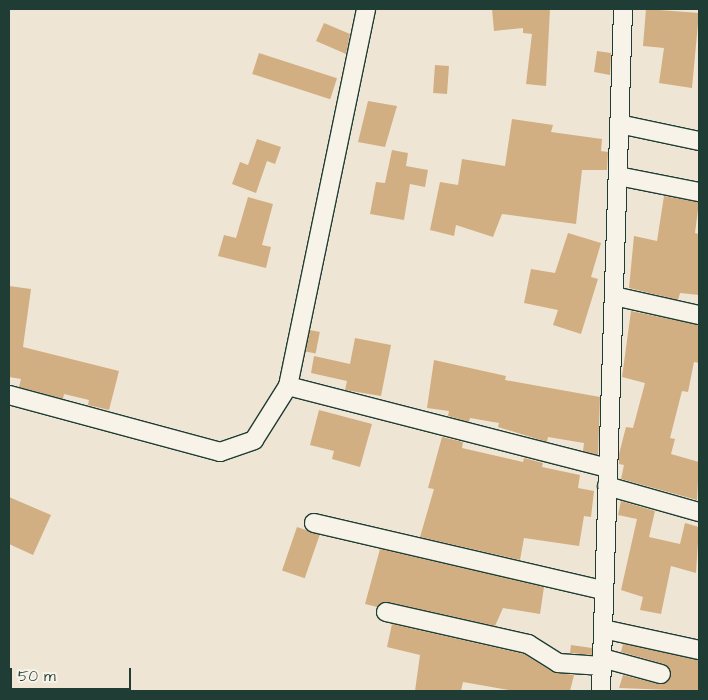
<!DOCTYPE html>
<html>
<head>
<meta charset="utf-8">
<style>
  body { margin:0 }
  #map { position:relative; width:708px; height:700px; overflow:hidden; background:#efe5d4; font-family:"Architects Daughter",sans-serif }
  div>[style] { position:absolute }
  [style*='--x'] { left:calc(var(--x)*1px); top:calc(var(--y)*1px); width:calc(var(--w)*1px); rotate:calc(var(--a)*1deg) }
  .building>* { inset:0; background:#d1af83; transform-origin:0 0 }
  .roads { filter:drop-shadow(1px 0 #1f3d34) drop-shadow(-1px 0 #1f3d34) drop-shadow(0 1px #1f3d34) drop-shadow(0 -1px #1f3d34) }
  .minor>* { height:18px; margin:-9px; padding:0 9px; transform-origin:9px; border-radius:9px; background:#f7f3e8 }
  span { translate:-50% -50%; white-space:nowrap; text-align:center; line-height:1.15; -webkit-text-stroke:4px #f7f3e8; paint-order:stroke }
  .frame { position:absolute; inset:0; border:10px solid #1f3d34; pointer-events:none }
  .scale { position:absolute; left:10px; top:668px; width:121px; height:22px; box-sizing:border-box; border:2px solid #1f3d34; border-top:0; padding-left:6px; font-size:15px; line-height:18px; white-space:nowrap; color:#1f3d34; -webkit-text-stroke:4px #f7f3e8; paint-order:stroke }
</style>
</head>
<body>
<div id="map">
  <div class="building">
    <i style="clip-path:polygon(492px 9px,550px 9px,546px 86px,526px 84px,532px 34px,523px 33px,523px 28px,494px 31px)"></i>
    <i style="clip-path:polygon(646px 9px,699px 13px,692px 88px,659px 83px,664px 48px,643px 46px)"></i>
    <i style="clip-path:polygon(324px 23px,350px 34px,346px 54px,316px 41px)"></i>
    <i style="clip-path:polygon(597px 51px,611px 53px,610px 75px,594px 72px)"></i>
    <i style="left:259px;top:53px;width:82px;height:22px;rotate:18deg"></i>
    <i style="left:435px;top:65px;width:14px;height:28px;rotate:4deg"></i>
    <i style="clip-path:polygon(368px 101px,397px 106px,385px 147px,358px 142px)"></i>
    <i style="clip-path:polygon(512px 119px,553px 125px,551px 132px,602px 139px,601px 151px,608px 152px,607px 170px,582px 170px,576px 224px,502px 214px,493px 237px,456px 225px,454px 236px,430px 230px,440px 182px,458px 185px,462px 159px,505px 166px)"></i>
    <i style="clip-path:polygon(257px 139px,281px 147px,275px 164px,267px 161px,256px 193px,232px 184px,240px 162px,248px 165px)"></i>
    <i style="clip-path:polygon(392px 150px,408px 153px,406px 166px,428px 170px,425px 187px,410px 184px,404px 220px,370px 214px,376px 182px,385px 183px)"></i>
    <i style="clip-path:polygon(664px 196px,699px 202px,695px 233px,699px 234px,699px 295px,680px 293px,678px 300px,629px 288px,634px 236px,657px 241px)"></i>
    <i style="clip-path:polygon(248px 197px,273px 204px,262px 245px,271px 247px,266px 268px,218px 256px,224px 235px,236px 238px)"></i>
    <i style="clip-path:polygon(568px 233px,601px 243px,591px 277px,598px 279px,581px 334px,553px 325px,558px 310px,524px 303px,531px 269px,555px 273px)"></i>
    <i style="clip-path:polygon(9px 286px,31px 289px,23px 347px,119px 371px,109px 410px,88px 405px,89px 400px,64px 394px,63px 399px,19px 387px,21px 379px,9px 377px)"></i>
    <i style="clip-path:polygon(631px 311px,699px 325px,699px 363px,694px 362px,688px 392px,682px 391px,670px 438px,675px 439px,671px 454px,699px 462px,697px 500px,621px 479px,624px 465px,619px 464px,619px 454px,626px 427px,633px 428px,645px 383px,622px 377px)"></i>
    <i style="left:310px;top:330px;width:10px;height:22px;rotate:11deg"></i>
    <i style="clip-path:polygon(355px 338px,391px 345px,381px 396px,345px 390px,347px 381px,311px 373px,314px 356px,350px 364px)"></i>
    <i style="clip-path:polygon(434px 360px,506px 376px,505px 380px,600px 397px,598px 455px,583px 451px,584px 443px,548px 437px,547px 442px,498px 427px,499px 423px,470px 418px,469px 422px,448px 416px,449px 411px,427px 408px)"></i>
    <i style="clip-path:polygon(319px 410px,372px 424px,360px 467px,332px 459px,334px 451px,310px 445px)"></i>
    <i style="clip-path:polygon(442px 437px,463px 442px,462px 448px,523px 462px,524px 458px,543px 463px,542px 467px,580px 475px,578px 488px,594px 491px,591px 517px,584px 516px,579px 546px,524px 538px,520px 560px,420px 537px,434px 489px,428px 488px)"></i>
    <i style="clip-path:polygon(9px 497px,51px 515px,33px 555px,9px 544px)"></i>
    <i style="clip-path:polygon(621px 501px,655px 511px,649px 537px,680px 544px,685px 523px,699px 527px,696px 573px,671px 566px,661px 614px,640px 610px,643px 597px,621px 590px,637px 519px,618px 515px)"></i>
    <i style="left:297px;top:527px;width:24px;height:46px;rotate:19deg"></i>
    <i style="clip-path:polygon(380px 549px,544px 587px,540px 614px,503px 608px,495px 626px,388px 602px,377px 607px,365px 604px)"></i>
    <i style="clip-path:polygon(392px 624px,524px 654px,553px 672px,574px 675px,570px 691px,515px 691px,463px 682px,461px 691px,415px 691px,420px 655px,387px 647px)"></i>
    <i style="clip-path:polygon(623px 644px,699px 660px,699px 691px,619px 688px,623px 675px,659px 684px,671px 676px,664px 664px,621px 652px)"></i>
    <i style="clip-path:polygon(571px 645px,592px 648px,592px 655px,570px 653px)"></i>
  </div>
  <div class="roads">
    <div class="minor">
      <i style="--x:619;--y:124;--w:82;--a:12"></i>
      <i style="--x:618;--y:176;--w:83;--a:11.2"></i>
      <i style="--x:614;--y:296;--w:87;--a:12.6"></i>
      <i style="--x:288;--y:386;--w:385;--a:-78.3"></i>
      <i style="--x:9;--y:395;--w:219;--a:15.1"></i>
      <i style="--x:220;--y:452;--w:36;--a:-19"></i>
      <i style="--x:254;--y:440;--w:64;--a:-57.8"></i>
      <i style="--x:288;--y:386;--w:329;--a:14.4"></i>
      <i style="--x:607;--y:486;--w:96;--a:15.8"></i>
      <i style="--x:314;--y:523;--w:297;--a:13.1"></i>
      <i style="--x:386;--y:612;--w:146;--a:12.7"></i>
      <i style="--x:528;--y:644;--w:36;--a:32"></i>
      <i style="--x:558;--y:663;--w:44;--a:3.9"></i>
      <i style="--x:603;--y:629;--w:98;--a:12.3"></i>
      <i style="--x:602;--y:658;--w:61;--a:15.2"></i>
      <i style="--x:601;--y:691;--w:682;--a:-88.15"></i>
    </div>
  </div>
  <div class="frame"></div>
  <div class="scale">50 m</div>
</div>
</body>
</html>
